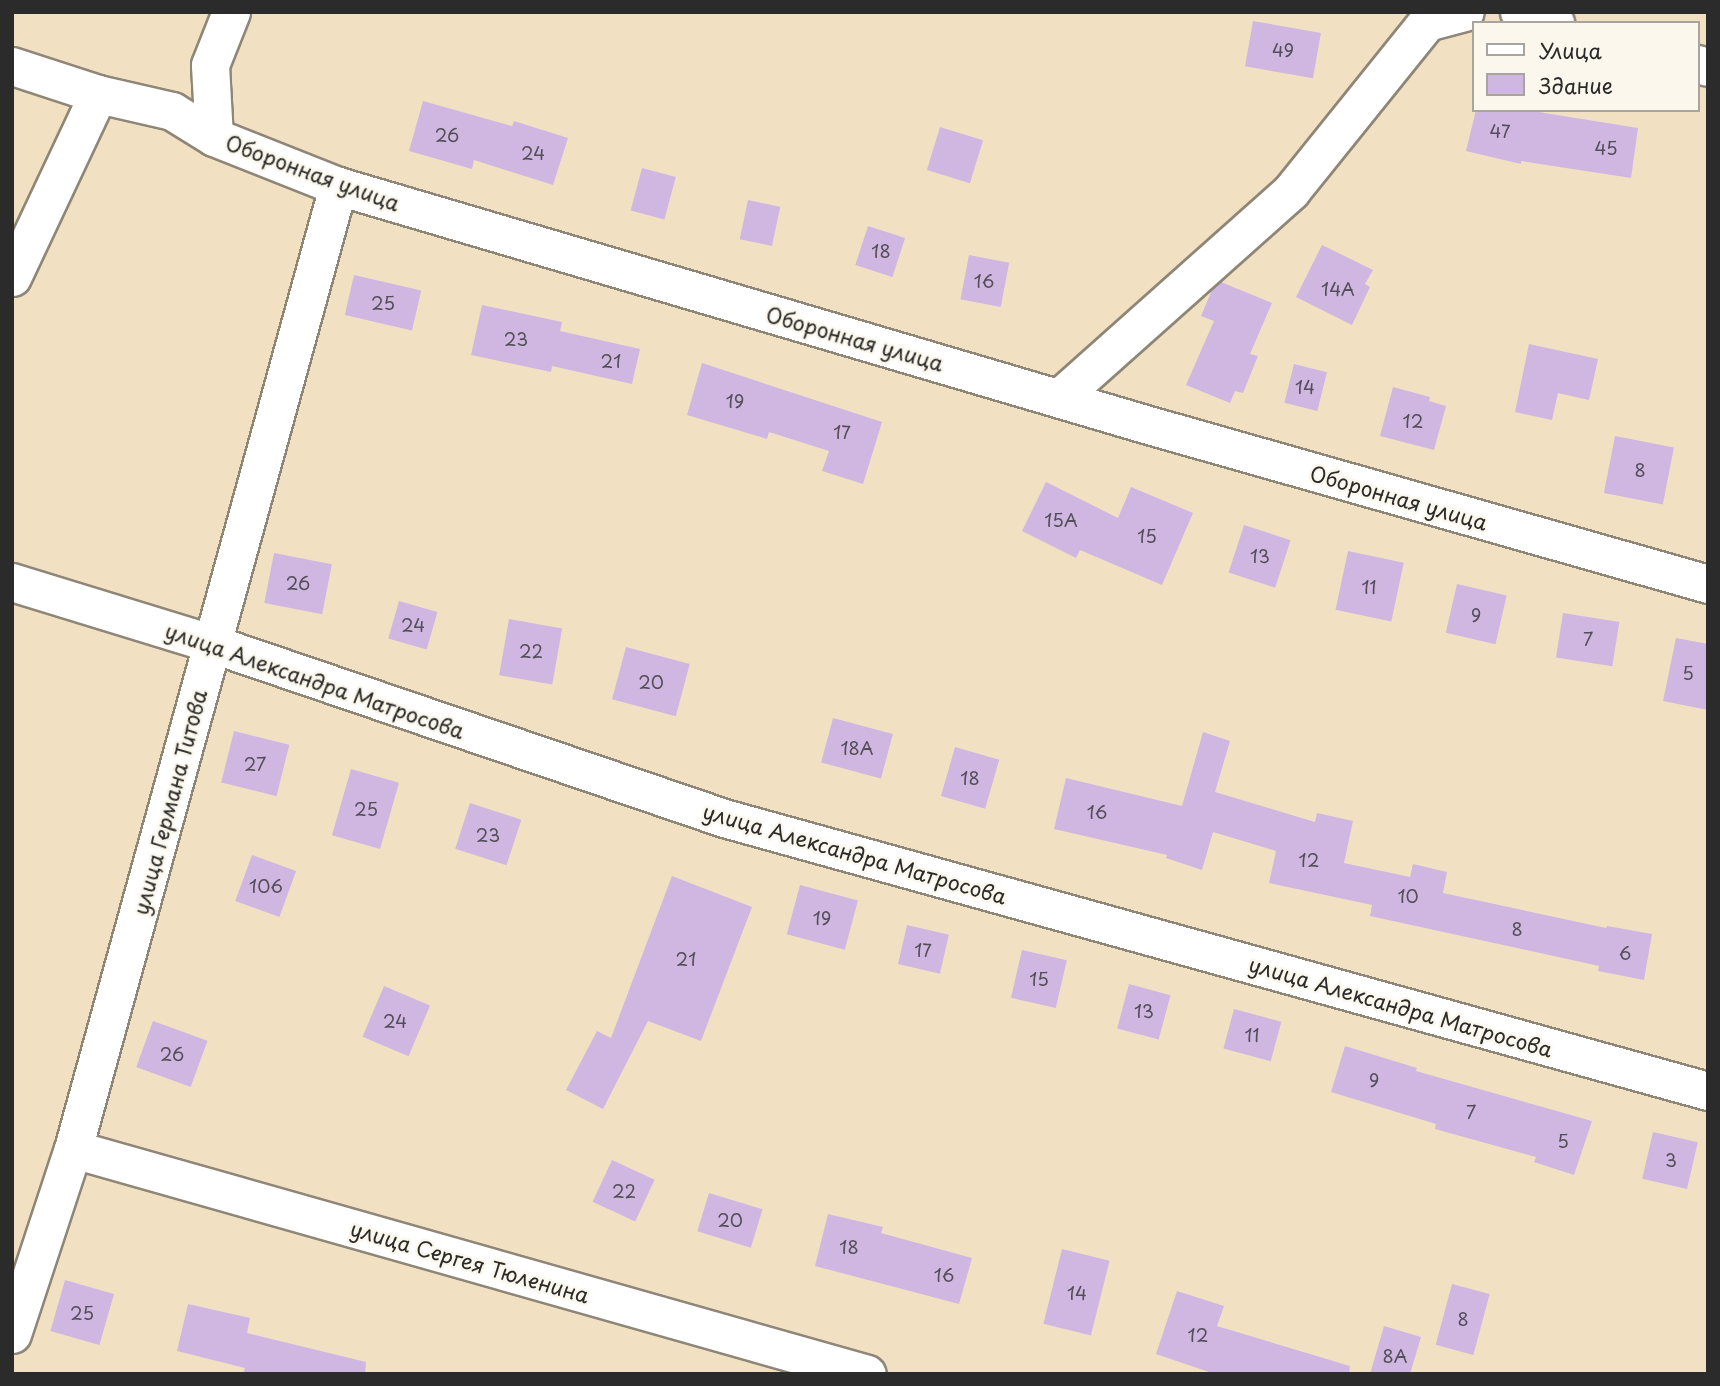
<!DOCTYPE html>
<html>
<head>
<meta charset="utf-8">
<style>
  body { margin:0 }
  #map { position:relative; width:1720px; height:1386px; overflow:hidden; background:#f2e0c3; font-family:"Playpen Sans",sans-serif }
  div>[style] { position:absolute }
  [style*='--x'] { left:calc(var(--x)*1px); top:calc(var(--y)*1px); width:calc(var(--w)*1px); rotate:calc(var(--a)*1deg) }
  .building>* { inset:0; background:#d0b7e2; transform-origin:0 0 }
  .roads { filter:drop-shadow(2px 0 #8e8677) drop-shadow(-2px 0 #8e8677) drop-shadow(0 2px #8e8677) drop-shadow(0 -2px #8e8677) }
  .street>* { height:37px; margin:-18.5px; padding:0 18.5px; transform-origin:18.5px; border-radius:18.5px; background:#fff }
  span { translate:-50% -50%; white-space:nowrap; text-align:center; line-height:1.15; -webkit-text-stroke:5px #fbf7ec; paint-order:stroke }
  .number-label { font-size:18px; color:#544e59 }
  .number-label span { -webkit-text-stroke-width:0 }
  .street-label { font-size:21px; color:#2b2b2b }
  .frame { position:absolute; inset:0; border:14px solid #2b2b2b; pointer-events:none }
  .legend { position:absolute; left:1472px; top:21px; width:228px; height:91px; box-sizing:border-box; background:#fbf7ec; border:2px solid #a8a59f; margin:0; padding:9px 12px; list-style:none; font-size:21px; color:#2b2b2b }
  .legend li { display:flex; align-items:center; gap:14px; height:35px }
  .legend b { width:35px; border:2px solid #a8a59f }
</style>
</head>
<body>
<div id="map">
  <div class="building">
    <i style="left:1253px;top:21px;width:69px;height:46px;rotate:10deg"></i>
    <i style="clip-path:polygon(423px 101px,512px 126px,514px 121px,568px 138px,553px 185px,474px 160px,472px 169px,409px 151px)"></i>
    <i style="clip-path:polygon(1476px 110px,1526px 110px,1638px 128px,1631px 178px,1521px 161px,1521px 164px,1466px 151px)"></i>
    <i style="left:940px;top:127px;width:45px;height:45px;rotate:17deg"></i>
    <i style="left:642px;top:168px;width:35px;height:44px;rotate:15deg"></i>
    <i style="left:748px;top:200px;width:33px;height:40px;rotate:12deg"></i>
    <i style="left:868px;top:226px;width:39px;height:41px;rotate:18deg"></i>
    <i style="clip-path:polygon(1322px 245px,1373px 270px,1365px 284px,1370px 287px,1352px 325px,1296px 297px)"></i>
    <i style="left:969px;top:255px;width:41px;height:45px;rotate:11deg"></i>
    <i style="left:354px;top:275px;width:69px;height:41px;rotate:13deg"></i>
    <i style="clip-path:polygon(1221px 282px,1272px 303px,1250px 354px,1258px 356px,1243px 393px,1235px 391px,1230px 403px,1186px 385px,1214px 321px,1201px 316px,1212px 290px)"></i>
    <i style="clip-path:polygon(482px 305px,562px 322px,560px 331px,640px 349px,632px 384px,552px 366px,551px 372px,471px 355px)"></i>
    <i style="clip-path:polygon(1529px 344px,1598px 359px,1589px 400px,1558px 393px,1552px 420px,1515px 412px)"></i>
    <i style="clip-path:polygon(702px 363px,882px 422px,863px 484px,822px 471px,829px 451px,769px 432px,767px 439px,687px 415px)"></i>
    <i style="left:1294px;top:364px;width:34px;height:40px;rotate:14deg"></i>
    <i style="clip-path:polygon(1393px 387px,1430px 397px,1429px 401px,1446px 406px,1434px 450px,1380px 436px)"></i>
    <i style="left:1615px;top:436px;width:60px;height:58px;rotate:11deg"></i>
    <i style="clip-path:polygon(1046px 482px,1118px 518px,1131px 487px,1193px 513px,1162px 585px,1080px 550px,1076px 558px,1022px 531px)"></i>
    <i style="left:1244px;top:525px;width:49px;height:50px;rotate:18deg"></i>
    <i style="left:1348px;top:551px;width:57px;height:60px;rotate:12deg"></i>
    <i style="left:274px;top:553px;width:59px;height:51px;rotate:11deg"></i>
    <i style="left:1457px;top:584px;width:51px;height:50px;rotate:13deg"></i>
    <i style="left:399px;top:601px;width:40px;height:39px;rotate:16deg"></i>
    <i style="left:1563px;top:613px;width:57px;height:45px;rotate:9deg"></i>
    <i style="left:509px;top:619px;width:54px;height:57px;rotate:10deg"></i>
    <i style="clip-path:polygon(1676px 638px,1708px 644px,1708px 710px,1663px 701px)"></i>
    <i style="left:626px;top:647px;width:66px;height:54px;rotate:15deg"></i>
    <i style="left:833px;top:718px;width:62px;height:46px;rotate:15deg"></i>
    <i style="left:234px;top:731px;width:57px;height:53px;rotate:14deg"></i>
    <i style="clip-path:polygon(1203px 732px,1230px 741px,1215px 792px,1315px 822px,1317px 813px,1353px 821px,1344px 863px,1410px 877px,1413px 864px,1447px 872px,1443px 893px,1606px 928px,1607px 926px,1652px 934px,1644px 980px,1598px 971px,1599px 966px,1370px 916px,1372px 905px,1269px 883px,1276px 851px,1213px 832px,1202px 870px,1166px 858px,1167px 855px,1054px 829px,1066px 778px,1182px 806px)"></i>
    <i style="left:955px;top:747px;width:46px;height:51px;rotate:16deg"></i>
    <i style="left:351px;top:769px;width:50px;height:69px;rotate:16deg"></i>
    <i style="left:470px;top:803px;width:54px;height:48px;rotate:18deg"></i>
    <i style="left:252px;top:855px;width:47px;height:49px;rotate:20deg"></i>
    <i style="clip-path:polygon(672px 876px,752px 907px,701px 1041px,648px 1021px,603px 1109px,566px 1090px,597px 1031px,611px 1038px)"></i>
    <i style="left:800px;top:885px;width:60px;height:51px;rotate:15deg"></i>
    <i style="left:907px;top:925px;width:43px;height:40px;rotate:13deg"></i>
    <i style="left:1022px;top:950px;width:46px;height:49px;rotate:13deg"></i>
    <i style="left:1129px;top:984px;width:43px;height:46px;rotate:15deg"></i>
    <i style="left:384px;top:986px;width:50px;height:55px;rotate:23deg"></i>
    <i style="left:1234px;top:1009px;width:49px;height:41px;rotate:15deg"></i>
    <i style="left:153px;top:1021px;width:58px;height:49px;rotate:20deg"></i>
    <i style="clip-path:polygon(1345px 1046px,1417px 1068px,1416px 1071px,1592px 1121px,1574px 1175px,1534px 1162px,1536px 1157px,1435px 1129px,1436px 1124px,1331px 1092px)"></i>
    <i style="left:1653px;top:1132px;width:46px;height:48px;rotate:13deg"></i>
    <i style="left:612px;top:1160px;width:47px;height:46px;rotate:25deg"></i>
    <i style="left:709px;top:1193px;width:56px;height:40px;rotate:17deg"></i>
    <i style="clip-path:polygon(828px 1214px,883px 1227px,881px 1233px,972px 1258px,959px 1304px,815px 1266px)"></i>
    <i style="left:1062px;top:1249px;width:49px;height:77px;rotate:14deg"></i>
    <i style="left:65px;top:1280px;width:51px;height:53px;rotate:16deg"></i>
    <i style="left:1452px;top:1284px;width:39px;height:63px;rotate:15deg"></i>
    <i style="clip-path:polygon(1177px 1291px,1224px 1306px,1217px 1326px,1350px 1366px,1349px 1374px,1215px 1374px,1156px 1354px)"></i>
    <i style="clip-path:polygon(188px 1304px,250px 1318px,247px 1333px,366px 1362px,365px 1374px,243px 1374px,245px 1368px,177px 1351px)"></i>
    <i style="clip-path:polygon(1384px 1326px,1421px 1337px,1410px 1374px,1370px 1374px)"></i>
  </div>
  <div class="roads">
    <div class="street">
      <i style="--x:1519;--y:12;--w:38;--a:17"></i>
      <i style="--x:1697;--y:64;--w:11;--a:15"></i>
      <i style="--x:12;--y:66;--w:90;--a:18"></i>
      <i style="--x:98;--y:94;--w:76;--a:12.9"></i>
      <i style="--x:172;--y:111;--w:49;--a:31.8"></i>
      <i style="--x:214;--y:137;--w:133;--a:21.6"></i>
      <i style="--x:338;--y:186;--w:841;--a:16.43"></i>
      <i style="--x:1145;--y:424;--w:585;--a:15.86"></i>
      <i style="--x:214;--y:137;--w:72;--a:-93.2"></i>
      <i style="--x:210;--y:65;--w:57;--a:-68.4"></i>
      <i style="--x:12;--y:277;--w:202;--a:-64.8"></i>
      <i style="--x:1059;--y:398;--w:311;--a:-41.7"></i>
      <i style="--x:1291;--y:191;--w:217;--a:-51.2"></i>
      <i style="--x:1427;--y:22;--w:39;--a:-15"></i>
      <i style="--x:12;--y:582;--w:210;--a:17.1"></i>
      <i style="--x:213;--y:644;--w:540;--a:18.8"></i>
      <i style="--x:724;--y:818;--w:1021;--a:15.51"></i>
      <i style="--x:73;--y:1149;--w:825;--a:15.82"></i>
      <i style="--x:12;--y:1334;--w:195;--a:-71.8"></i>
      <i style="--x:73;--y:1149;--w:999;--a:-74.61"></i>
    </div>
  </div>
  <div class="number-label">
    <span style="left:1283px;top:50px">49</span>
    <span style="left:1500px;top:131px">47</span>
    <span style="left:447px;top:135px">26</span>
    <span style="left:1606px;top:148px">45</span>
    <span style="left:533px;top:153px">24</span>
    <span style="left:881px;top:251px">18</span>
    <span style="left:984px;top:281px">16</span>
    <span style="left:1338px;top:289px">14А</span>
    <span style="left:383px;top:303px">25</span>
    <span style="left:516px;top:339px">23</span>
    <span style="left:611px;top:361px">21</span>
    <span style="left:1305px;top:387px">14</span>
    <span style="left:735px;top:401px">19</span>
    <span style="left:1413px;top:421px">12</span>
    <span style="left:842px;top:432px">17</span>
    <span style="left:1640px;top:470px">8</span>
    <span style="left:1061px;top:520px">15А</span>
    <span style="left:1147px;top:536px">15</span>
    <span style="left:1260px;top:556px">13</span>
    <span style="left:298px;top:583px">26</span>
    <span style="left:1369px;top:587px">11</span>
    <span style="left:1476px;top:615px">9</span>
    <span style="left:413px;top:625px">24</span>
    <span style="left:1588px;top:639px">7</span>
    <span style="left:531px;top:651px">22</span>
    <span style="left:1688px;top:673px">5</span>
    <span style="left:651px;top:682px">20</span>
    <span style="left:857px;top:748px">18А</span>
    <span style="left:255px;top:764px">27</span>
    <span style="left:970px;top:778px">18</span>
    <span style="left:366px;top:809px">25</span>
    <span style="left:1097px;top:812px">16</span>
    <span style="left:488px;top:835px">23</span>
    <span style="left:1309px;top:860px">12</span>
    <span style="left:266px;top:886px">106</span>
    <span style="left:1408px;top:896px">10</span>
    <span style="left:822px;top:918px">19</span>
    <span style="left:1517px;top:929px">8</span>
    <span style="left:923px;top:950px">17</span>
    <span style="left:1625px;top:953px">6</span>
    <span style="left:686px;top:959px">21</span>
    <span style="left:1039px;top:979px">15</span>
    <span style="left:1144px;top:1011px">13</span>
    <span style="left:395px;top:1021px">24</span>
    <span style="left:1252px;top:1035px">11</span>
    <span style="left:172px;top:1054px">26</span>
    <span style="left:1374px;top:1080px">9</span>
    <span style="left:1471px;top:1112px">7</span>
    <span style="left:1563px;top:1141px">5</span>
    <span style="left:1671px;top:1160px">3</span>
    <span style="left:624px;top:1191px">22</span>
    <span style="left:730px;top:1220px">20</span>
    <span style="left:849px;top:1247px">18</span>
    <span style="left:944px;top:1275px">16</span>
    <span style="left:1077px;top:1293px">14</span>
    <span style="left:82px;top:1313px">25</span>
    <span style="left:1463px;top:1319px">8</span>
    <span style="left:1198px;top:1335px">12</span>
    <span style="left:1395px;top:1356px">8А</span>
  </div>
  <div class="street-label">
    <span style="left:313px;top:172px;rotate:20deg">Оборонная улица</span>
    <span style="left:855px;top:338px;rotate:16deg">Оборонная улица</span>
    <span style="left:1399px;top:497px;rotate:16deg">Оборонная улица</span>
    <span style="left:315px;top:680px;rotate:19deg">улица Александра Матросова</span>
    <span style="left:169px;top:802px;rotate:-75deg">улица Германа Титова</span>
    <span style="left:855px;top:853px;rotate:16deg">улица Александра Матросова</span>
    <span style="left:1401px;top:1006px;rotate:16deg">улица Александра Матросова</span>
    <span style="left:470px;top:1261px;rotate:16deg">улица Сергея Тюленина</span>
  </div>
  <div class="frame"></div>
  <ul class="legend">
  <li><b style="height:9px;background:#fff"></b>Улица</li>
  <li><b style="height:19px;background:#d0b7e2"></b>Здание</li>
  </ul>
</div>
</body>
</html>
